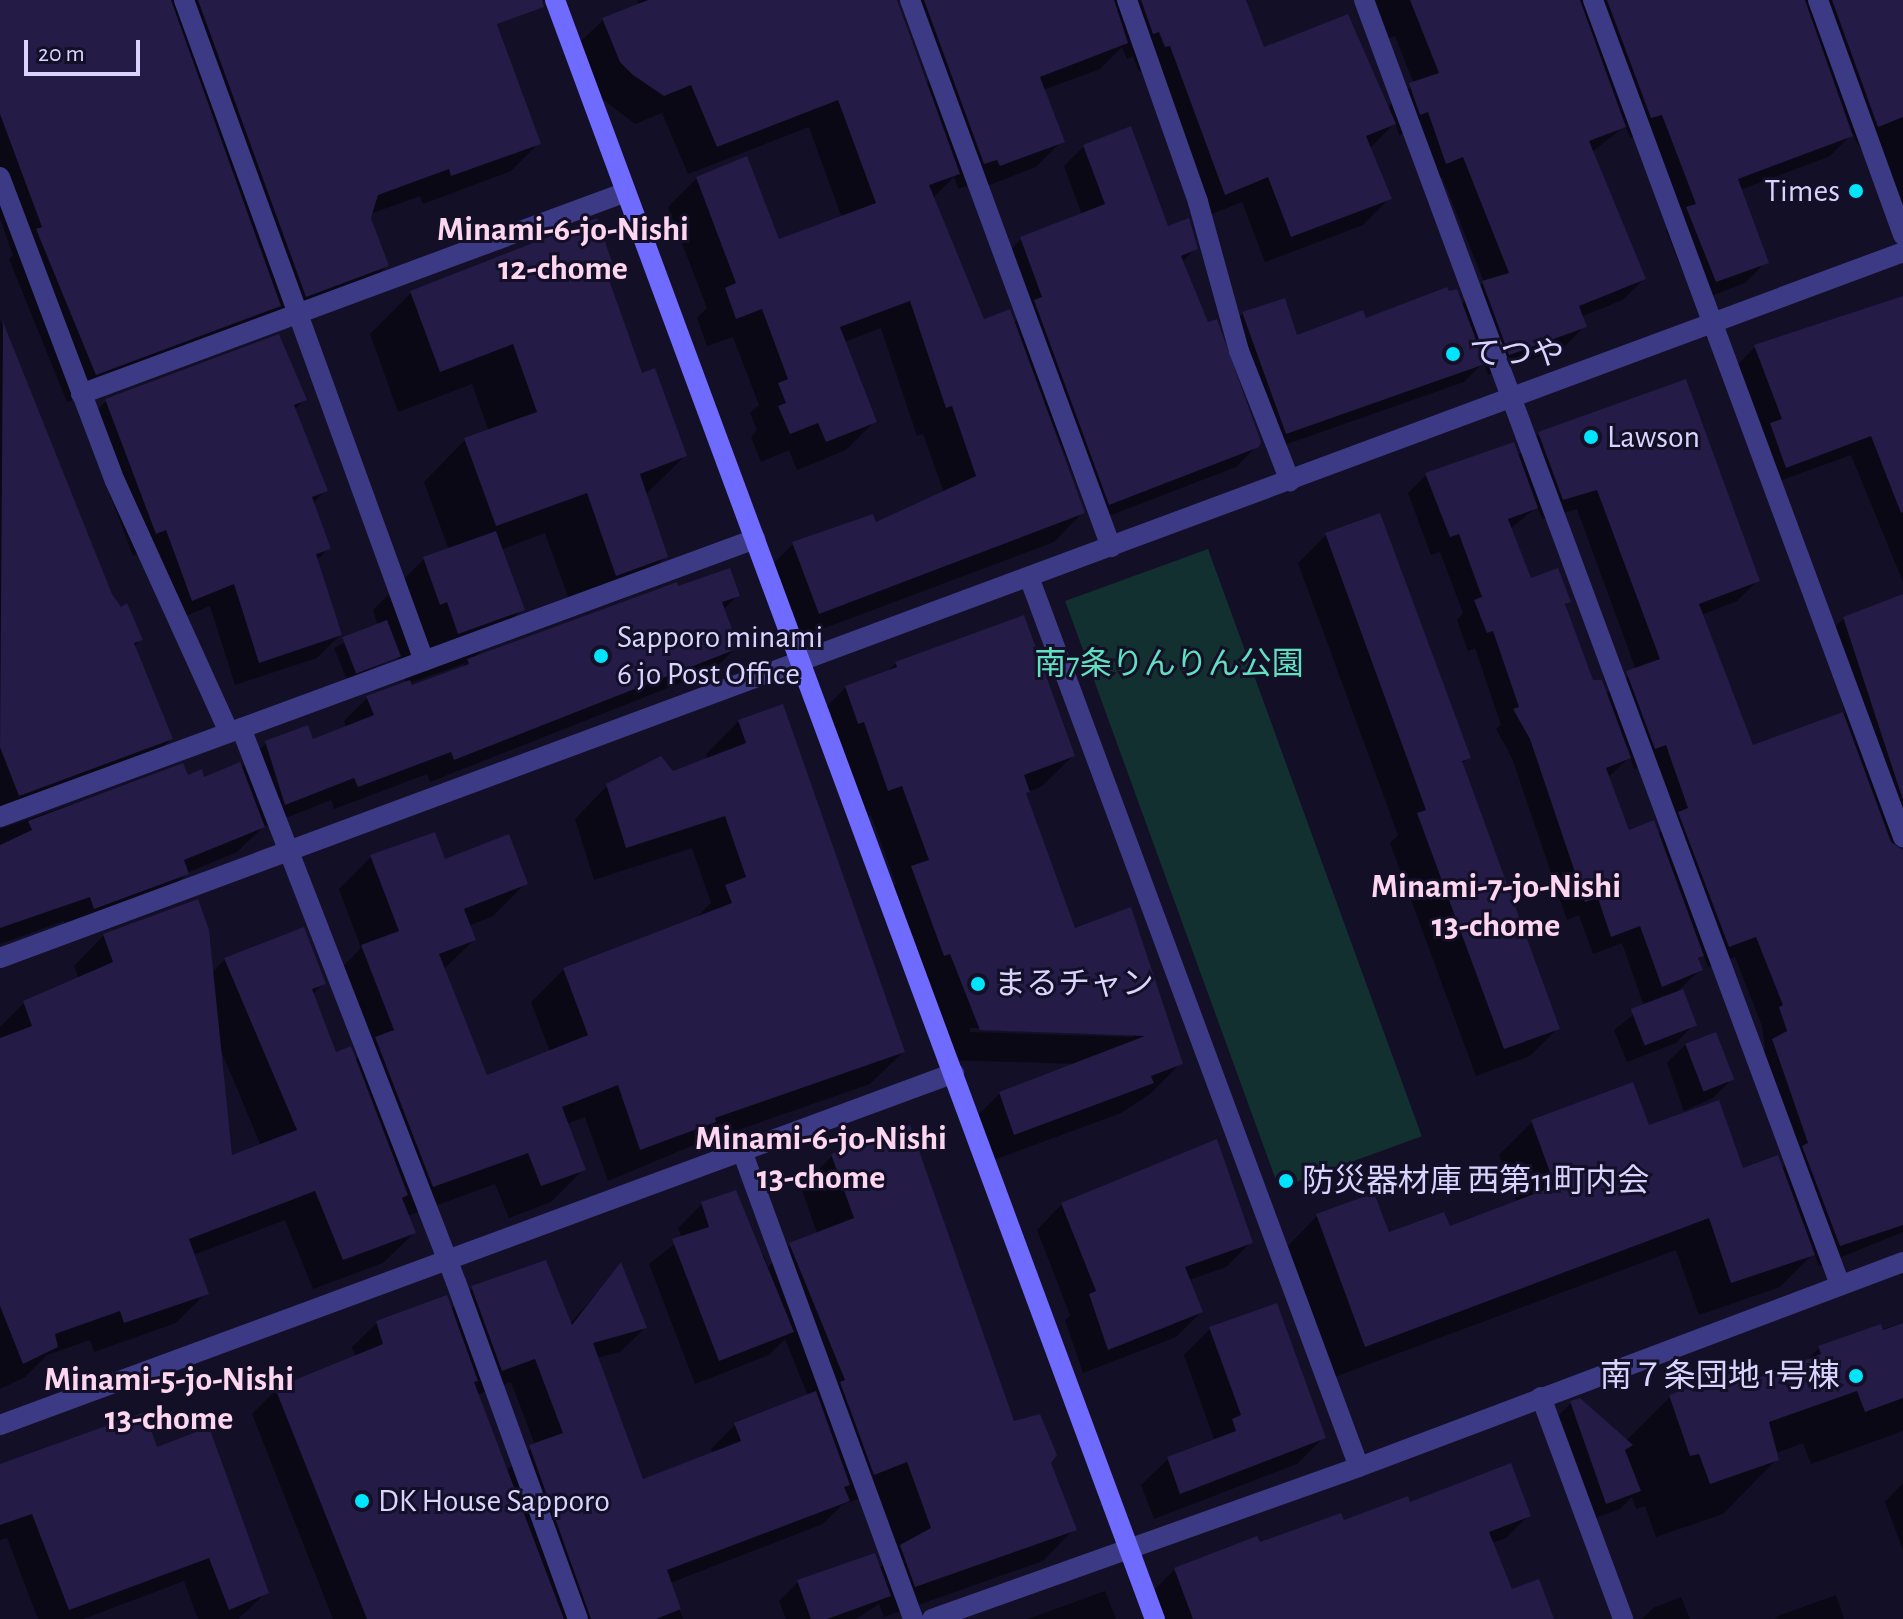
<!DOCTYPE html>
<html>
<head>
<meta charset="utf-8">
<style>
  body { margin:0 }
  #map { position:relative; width:1903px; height:1619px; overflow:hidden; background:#130f26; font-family:"Alegreya Sans","Noto Sans JP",sans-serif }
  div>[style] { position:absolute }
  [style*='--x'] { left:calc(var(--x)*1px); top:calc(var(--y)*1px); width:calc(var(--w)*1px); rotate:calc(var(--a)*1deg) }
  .green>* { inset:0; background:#12302f; transform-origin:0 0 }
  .shadow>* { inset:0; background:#0007 }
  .building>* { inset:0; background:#241b47; transform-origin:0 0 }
  .street>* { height:20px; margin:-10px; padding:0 10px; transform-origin:10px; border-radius:10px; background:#3d3a85 }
  .secondary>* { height:20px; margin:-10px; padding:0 10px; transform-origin:10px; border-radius:10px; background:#6f6bff }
  .dots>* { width:22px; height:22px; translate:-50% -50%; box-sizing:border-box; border:4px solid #130f26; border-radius:50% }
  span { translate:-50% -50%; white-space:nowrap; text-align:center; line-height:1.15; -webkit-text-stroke:6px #130f26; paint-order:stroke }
  .poi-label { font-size:32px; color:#d9d4ff }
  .right { translate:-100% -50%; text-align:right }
  .left { translate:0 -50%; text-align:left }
  .park-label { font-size:32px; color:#5fe0c0 }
  .neighbourhood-label { font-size:34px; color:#ffd6f0; font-weight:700 }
  .scale { position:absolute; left:24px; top:40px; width:116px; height:36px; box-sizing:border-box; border:4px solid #d9d4ff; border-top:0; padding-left:10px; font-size:24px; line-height:28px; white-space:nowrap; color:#d9d4ff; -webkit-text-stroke:6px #130f26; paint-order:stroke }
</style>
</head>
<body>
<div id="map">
  <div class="green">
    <i style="left:1208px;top:549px;width:625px;height:152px;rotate:70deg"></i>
  </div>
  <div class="shadow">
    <i style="clip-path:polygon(0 0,489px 0,539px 143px,511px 171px,423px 204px,420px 196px,370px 214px,387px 265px,359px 294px,277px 324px,273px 312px,251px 334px,67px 402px,9px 259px,13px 255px,0 218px)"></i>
    <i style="clip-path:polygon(638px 0,891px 0,924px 86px,938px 71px,914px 0,1243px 0,1263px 50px,1388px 107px,1414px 84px,1395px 36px,1375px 43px,1359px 0,1903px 0,1903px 220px,1852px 134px,1830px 156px,1740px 190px,1766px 262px,1745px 283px,1695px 302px,1666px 230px,1674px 222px,1640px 134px,1630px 138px,1625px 126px,1592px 152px,1644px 279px,1623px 300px,1580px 317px,1584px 327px,1563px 348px,1488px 375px,1484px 362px,1464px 382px,1267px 451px,1224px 332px,1243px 313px,1296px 338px,1461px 305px,1484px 282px,1442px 177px,1425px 183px,1407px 132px,1399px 135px,1395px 123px,1369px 149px,1389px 199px,1363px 225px,1265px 262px,1242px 202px,1199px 219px,1144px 70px,1139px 72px,1133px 56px,1127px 59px,1122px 47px,1100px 69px,1043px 90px,1062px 141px,1036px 167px,974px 191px,971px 184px,958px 189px,954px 177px,932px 199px,983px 322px,1013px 324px,1022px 315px,1001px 259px,1021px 239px,1082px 215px,1064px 166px,1084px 146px,1167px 229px,1195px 249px,1182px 262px,1257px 446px,1236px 467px,1093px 522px,1031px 372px,1082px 513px,1054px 542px,790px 641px,764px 573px,793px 544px,872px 516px,875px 525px,944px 493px,923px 434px,917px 436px,881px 328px,844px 342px,875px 421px,846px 450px,797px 470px,789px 450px,761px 462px,751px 437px,757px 430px,750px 413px,759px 405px,733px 337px,707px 346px,697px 318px,707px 308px,668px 207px,697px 178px,778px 242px,842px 218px,809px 127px,688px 174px,662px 113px,635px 124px,592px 91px,574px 48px,603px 20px,637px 6px)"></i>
    <i style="clip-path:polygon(evenodd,613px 270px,606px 278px,641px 376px,685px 456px,645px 495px,666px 556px,625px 598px,575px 616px,545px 533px,500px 550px,522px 609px,473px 659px,677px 589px,738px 595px,723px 610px,737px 647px,713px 670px,430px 782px,427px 774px,334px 809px,331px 800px,263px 827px,237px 852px,187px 873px,161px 899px,68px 934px,64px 921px,0 944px,0 829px,182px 766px,187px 777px,203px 780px,241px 768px,266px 743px,312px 741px,346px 728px,344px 721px,367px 698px,406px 683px,397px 657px,347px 680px,334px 648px,378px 626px,373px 610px,424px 559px,449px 550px,424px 482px,465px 440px,489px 432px,472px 384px,398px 412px,370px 334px,411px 293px,613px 270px,466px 663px,459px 670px,411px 688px,410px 683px,466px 663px)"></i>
    <i style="clip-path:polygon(1903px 297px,1903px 582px,1851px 455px,1766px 486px,1735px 367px,1755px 347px)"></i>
    <i style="clip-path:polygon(0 319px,111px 595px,141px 640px,133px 647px,171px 739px,145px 765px,0 818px)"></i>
    <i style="clip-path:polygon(304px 400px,294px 410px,325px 491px,312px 504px,329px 548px,316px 561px,340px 635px,317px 658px,235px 685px,210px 606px,168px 623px,142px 552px,133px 556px,83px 424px,106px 401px)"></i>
    <i style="clip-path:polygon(evenodd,1539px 434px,1758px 580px,1737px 601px,1701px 615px,1752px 748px,1845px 713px,1824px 638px,1844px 618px,1903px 596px,1903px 847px,1895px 850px,1890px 838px,1880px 848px,1903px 904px,1903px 1232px,1819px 1266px,1814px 1253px,1780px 1287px,1699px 1315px,1676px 1250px,1332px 1378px,1285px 1249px,1317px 1216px,1388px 1235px,1449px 1228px,1517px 1203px,1499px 1155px,1532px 1122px,1648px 1128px,1741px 1171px,1781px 1169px,1787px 1163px,1752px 1061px,1765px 1048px,1762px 1026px,1735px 957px,1708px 967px,1703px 954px,1697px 961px,1700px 970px,1680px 989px,1694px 1024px,1676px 1043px,1627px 1062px,1614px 1030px,1644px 1006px,1622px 943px,1593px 954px,1579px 915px,1567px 920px,1512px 758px,1496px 729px,1501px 725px,1475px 648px,1468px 651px,1457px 620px,1463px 613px,1440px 552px,1431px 555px,1408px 493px,1426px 475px,1517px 456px,1539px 434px,1537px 507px,1542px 519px,1577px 509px,1636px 670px,1605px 695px,1592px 682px,1564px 607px,1569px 601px,1529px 581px,1510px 529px,1537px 507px,1539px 434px,1630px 757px,1634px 769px,1645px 765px,1667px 826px,1657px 835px,1627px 832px,1607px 778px,1630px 757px)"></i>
    <i style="clip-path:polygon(1326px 535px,1468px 758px,1461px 764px,1558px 1028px,1530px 1056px,1476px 1076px,1390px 843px,1398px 835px,1298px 563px)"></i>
    <i style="clip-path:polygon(evenodd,896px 663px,1073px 756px,1042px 786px,1024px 794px,1074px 930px,1180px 1064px,1150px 1094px,1121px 1113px,983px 1164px,969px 1124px,1000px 1093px,1076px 1064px,949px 1060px,882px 899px,896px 884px,871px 815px,858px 820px,815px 718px,846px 687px,886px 673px,896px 663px,970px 1028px,1133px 1033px,1133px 1037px,970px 1032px,970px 1028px)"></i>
    <i style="clip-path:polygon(evenodd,739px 721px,903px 1052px,870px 1084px,689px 1147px,608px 1181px,585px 1117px,566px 1124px,584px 1169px,551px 1202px,509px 1218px,495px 1184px,407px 1216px,414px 1233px,383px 1263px,313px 1289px,285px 1220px,193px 1255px,206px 1293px,176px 1323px,94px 1352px,90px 1340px,47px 1355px,25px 1377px,0 1389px,0 1027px,24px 1003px,79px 979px,74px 966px,104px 935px,211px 974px,225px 959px,324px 983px,312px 995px,334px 1054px,354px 1061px,359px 1056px,330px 980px,361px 948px,339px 889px,372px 856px,444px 861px,525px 884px,493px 916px,468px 926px,474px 940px,443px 970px,486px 1077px,550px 1052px,531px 1002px,564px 969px,694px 920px,711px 903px,692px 848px,594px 880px,575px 819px,607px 786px,672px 773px,708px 759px,706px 754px,739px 721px,220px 1048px,261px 1146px,230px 1158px,220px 1048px)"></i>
    <i style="clip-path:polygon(1686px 1044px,1731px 1080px,1713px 1098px,1684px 1111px,1667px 1063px)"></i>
    <i style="clip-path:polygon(evenodd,832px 1156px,1013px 1423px,1049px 1463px,1074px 1529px,1043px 1561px,884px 1617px,879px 1604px,856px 1619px,786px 1619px,779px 1601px,798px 1582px,874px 1556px,879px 1569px,897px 1550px,876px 1492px,842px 1505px,823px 1524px,670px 1583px,683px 1619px,333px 1619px,252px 1414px,276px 1390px,356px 1357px,352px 1347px,377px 1323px,446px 1298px,450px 1310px,473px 1288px,570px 1324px,621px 1265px,645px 1328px,620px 1352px,596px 1358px,642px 1481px,713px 1454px,711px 1449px,735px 1425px,808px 1396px,785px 1339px,769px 1355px,695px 1384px,649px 1264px,682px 1238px,678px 1228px,702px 1204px,759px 1257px,764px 1255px,768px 1267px,791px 1245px,817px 1233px,801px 1187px,832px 1156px,511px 1382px,535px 1445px,506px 1471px,476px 1395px,511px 1382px)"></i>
    <i style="clip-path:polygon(1062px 1204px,1251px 1242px,1226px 1267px,1189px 1280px,1201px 1312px,1176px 1337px,1083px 1373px,1065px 1320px,1070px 1315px,1037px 1230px)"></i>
    <i style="clip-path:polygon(1903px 1323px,1903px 1431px,1811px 1464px,1803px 1443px,1776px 1453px,1777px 1459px,1723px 1514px,1656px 1537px,1645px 1506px,1636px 1509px,1632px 1497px,1620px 1509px,1587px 1521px,1552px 1422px,1571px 1403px,1626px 1441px,1670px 1397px,1753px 1382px,1805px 1362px,1819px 1348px)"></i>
    <i style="clip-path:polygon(1210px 1329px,1324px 1437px,1297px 1464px,1154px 1519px,1141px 1485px,1168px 1459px,1214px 1439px,1184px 1355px)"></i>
    <i style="clip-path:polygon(156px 1449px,267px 1592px,238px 1619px,198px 1619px,184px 1581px,83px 1619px,38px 1619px,7px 1538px,0 1540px,0 1466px)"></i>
    <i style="clip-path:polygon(1903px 1483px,1903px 1550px,1885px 1502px)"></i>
    <i style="clip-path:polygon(1409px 1504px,1529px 1515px,1506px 1538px,1492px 1543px,1511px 1592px,1552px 1619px,1162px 1619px,1152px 1592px,1175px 1569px)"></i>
    <i style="clip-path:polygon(1105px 1591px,1116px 1619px,1028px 1619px)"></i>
    <i style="clip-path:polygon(1836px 1595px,1844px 1619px,1775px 1619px,1778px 1616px)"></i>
    <i style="clip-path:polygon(1681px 1597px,1690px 1619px,1642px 1619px,1653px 1608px)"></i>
  </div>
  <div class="building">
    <i style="clip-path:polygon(0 0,171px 0,281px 306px,96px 375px,36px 229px,42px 227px,0 114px)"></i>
    <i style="clip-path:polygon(198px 0,542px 0,544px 7px,497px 24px,541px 144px,451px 176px,449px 169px,378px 195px,371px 218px,389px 266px,306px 297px)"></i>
    <i style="clip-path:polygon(648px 0,897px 0,960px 174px,929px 185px,984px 319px,1010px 309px,1085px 513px,819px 614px,792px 542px,873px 514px,876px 522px,976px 476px,952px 406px,946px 408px,910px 301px,840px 327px,877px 422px,826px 442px,818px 423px,790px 434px,778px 406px,786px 403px,778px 383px,788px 379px,762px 309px,736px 319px,725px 288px,736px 283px,696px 177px,747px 156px,779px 239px,876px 203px,838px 100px,717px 147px,691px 85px,664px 96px,633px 75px,620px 62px,602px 18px)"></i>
    <i style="clip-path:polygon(924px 0,1114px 0,1128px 43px,1040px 77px,1065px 142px,1000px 166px,997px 160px,984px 164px)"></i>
    <i style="clip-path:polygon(1141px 0,1246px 0,1264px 47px,1348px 14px,1396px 124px,1366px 136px,1392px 199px,1291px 237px,1268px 177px,1225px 195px,1170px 46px,1165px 47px,1159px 32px,1153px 34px)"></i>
    <i style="clip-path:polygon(1410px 0,1580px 0,1626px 127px,1589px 141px,1646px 279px,1579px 306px,1587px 327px,1509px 355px,1482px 281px,1509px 273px,1463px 157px,1446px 164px,1428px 112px,1420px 115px,1409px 83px,1439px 73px)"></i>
    <i style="clip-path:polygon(1607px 0,1805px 0,1853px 136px,1738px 179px,1769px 263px,1716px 282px,1686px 207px,1696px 204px,1662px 115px,1651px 118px)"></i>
    <i style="clip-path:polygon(1832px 0,1903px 0,1903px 117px,1878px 127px)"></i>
    <i style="clip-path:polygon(1131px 126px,1168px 226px,1189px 218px,1198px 249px,1181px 256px,1208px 322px,1217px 319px,1261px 442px,1259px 447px,1109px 505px,1034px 300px,1042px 297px,1020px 237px,1105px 204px,1083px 145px)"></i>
    <i style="clip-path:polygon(597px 218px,615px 271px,607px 274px,642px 373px,655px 368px,687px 456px,640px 474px,668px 557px,616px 576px,587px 493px,496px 526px,464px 438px,537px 412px,513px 344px,440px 372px,410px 291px)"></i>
    <i style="clip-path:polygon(1447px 287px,1449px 291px,1457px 289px,1485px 364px,1286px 434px,1242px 312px,1285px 298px,1297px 335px,1363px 310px,1366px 318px)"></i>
    <i style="clip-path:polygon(1903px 296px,1903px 512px,1901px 513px,1871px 436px,1786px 468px,1770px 423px,1782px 419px,1754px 345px)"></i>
    <i style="clip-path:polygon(3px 322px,112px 594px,121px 607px,127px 603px,143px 640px,134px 643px,173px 739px,19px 796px,0 747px)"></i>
    <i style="clip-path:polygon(279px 334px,307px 400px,294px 405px,328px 491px,312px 497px,331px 549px,316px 554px,342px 635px,259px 663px,234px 584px,192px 601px,166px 530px,156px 534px,105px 399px)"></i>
    <i style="clip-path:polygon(1686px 379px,1760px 581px,1699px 604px,1753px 745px,1843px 712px,1891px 842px,1903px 850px,1903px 1225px,1840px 1246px,1802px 1146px,1808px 1143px,1772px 1039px,1787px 1031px,1779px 1007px,1783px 1005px,1756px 937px,1729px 947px,1678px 812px,1688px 808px,1666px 745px,1655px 749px,1626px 671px,1660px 659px,1597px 490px,1563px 500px,1538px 432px)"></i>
    <i style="clip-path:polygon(1514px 442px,1538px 508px,1508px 519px,1531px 578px,1558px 568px,1571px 602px,1565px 604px,1593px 680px,1602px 680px,1631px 758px,1606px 768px,1629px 830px,1654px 820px,1704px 956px,1698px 958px,1703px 970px,1662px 987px,1640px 926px,1611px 937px,1598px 898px,1585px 902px,1530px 739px,1513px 709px,1519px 707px,1493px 631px,1487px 633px,1474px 600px,1482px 597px,1459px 534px,1450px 537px,1425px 473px)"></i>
    <i style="clip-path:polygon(1380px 513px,1471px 758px,1462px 761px,1560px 1029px,1504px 1049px,1417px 813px,1426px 810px,1325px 533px)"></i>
    <i style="clip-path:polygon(496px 531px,525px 610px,458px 634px,447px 602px,440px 605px,423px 557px)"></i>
    <i style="clip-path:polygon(730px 568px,740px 596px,722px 602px,739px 648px,454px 760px,451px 752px,358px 787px,354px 778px,285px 805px,265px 741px,308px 725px,313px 739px,374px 715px,366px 696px,410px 680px,412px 685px,469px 664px,467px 659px,677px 582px,678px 586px)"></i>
    <i style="clip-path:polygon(1903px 594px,1903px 800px,1843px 617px)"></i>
    <i style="clip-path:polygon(1024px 615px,1075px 756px,1024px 775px,1030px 792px,1026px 793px,1075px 928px,1131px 907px,1183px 1064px,1151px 1076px,1154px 1083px,1014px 1135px,999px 1092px,1145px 1036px,980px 1030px,950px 954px,944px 956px,911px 866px,929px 860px,902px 786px,888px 791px,864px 722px,858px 724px,845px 686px,897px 667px,895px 662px)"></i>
    <i style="left:387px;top:620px;width:39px;height:48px;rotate:69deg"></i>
    <i style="clip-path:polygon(783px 704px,905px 1052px,715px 1118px,716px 1122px,640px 1150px,618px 1085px,562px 1107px,586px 1170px,541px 1186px,528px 1153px,433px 1187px,375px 1037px,394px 1030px,361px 945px,399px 931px,370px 855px,435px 832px,445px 859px,509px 834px,528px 884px,464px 909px,476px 940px,439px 954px,487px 1075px,588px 1035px,563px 968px,732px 903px,725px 885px,746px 877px,725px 816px,626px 848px,606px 784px,661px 756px,673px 771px,746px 743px,738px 720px)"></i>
    <i style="clip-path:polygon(240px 762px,265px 827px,184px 860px,189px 874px,94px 909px,90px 897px,0 928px,0 845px,32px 830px,28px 821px,183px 763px,188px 775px,202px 769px,204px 777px)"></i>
    <i style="clip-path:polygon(198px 899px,209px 930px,232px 1155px,297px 1130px,224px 958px,304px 927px,326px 984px,312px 989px,336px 1052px,351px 1046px,408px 1195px,402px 1198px,416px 1233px,343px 1260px,315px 1191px,189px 1239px,209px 1294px,124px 1323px,120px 1311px,55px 1334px,58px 1347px,23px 1364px,0 1306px,0 1038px,32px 1026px,23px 1001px,113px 962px,103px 934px)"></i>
    <i style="left:1683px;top:989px;width:39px;height:56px;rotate:69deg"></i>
    <i style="left:1716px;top:1032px;width:51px;height:33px;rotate:69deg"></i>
    <i style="clip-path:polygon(1633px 1082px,1649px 1125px,1719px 1100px,1743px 1168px,1778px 1155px,1815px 1255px,1731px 1283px,1709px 1218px,1365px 1347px,1316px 1214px,1374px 1193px,1389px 1232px,1444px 1212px,1450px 1226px,1555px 1186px,1531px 1120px)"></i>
    <i style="clip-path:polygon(910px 1125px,1014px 1421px,1040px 1414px,1057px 1455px,1051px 1463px,1077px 1530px,915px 1587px,900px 1545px,931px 1528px,907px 1462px,874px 1475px,840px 1382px,845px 1380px,789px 1243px,854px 1218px,831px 1154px)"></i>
    <i style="clip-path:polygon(1217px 1139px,1253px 1243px,1185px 1267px,1203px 1312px,1108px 1350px,1089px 1294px,1096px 1291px,1061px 1203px)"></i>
    <i style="clip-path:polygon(736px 1190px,794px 1332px,719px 1361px,672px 1239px,709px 1227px,701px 1202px)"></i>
    <i style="clip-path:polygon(546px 1260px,572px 1325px,621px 1262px,647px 1328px,593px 1343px,643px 1479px,741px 1441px,734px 1423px,816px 1391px,850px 1485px,844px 1487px,850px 1501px,667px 1570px,681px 1609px,656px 1619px,591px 1619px,529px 1445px,563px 1433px,535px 1359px,502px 1371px,471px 1286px)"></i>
    <i style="clip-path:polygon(447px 1295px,478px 1381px,474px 1382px,564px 1619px,367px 1619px,275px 1388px,383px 1344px,376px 1321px)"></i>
    <i style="clip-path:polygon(1277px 1303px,1326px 1438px,1180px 1494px,1167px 1457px,1236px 1431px,1232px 1419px,1241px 1415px,1209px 1327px)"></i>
    <i style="clip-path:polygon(1903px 1323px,1903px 1398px,1865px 1412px,1857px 1391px,1769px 1422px,1779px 1460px,1710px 1484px,1699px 1454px,1690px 1456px,1669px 1395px,1751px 1367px,1755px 1379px,1821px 1354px,1818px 1346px,1881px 1324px,1883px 1330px)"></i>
    <i style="clip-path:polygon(1580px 1398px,1633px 1445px,1625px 1450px,1641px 1491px,1606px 1504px,1570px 1401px)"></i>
    <i style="clip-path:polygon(145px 1412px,157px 1447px,209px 1427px,269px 1593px,229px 1610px,209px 1558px,69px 1610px,32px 1514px,0 1525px,0 1464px)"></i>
    <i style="clip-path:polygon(1511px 1463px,1531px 1516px,1489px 1532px,1512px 1589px,1539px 1579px,1554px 1619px,1193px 1619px,1174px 1568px,1257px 1536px,1260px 1542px,1341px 1513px,1344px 1520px,1408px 1496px,1410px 1502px)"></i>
    <i style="clip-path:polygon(875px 1553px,891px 1596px,827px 1619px,811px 1619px,797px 1580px)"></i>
  </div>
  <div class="street">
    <i style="--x:184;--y:0;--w:703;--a:70.04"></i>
    <i style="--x:910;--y:0;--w:583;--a:69.82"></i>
    <i style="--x:1127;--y:0;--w:214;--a:70.6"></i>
    <i style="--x:1198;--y:202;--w:155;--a:74.6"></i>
    <i style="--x:1239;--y:351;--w:140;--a:68.6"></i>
    <i style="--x:1364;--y:0;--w:1370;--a:69.67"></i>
    <i style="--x:1593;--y:0;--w:893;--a:69.68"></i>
    <i style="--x:1818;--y:0;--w:250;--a:70.1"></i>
    <i style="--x:0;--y:177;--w:325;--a:69.3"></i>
    <i style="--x:115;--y:481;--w:276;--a:65.6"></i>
    <i style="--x:81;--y:394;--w:581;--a:-20.34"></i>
    <i style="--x:1029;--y:577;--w:949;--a:69.66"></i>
    <i style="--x:241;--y:728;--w:594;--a:68.79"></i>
    <i style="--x:456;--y:1282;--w:358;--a:70.1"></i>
    <i style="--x:0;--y:817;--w:805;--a:-20.21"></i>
    <i style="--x:0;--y:958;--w:2030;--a:-20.35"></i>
    <i style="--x:742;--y:1151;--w:498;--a:69.9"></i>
    <i style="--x:1541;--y:1397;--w:237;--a:69.7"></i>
    <i style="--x:0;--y:1425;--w:1017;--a:-20.25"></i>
    <i style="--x:932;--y:1619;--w:453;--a:-19.6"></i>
    <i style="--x:1359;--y:1467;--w:581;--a:-20.65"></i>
  </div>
  <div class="secondary">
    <i style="--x:555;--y:0;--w:1727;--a:69.67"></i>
  </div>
  <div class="dots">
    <i style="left:1856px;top:191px;background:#00e5ff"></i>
    <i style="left:1453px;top:354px;background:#00e5ff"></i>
    <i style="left:1591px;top:437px;background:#00e5ff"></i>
    <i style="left:601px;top:656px;background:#00e5ff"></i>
    <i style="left:978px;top:984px;background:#00e5ff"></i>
    <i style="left:1286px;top:1181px;background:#00e5ff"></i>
    <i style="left:1856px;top:1376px;background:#00e5ff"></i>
    <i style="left:362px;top:1501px;background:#00e5ff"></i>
  </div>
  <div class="poi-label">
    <span class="right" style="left:1840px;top:191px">Times</span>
    <span class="left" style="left:1469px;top:354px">てつや</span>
    <span class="left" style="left:1607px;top:437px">Lawson</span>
    <span class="left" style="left:617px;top:656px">Sapporo minami<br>6 jo Post Office</span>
    <span class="left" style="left:994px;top:984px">まるチャン</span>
    <span class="left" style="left:1302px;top:1181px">防災器材庫 西第11町内会</span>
    <span class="right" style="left:1840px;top:1376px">南７条団地 1号棟</span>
    <span class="left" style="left:378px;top:1501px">DK House Sapporo</span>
  </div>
  <div class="park-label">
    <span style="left:1169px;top:664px">南7条りんりん公園</span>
  </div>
  <div class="neighbourhood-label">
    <span style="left:563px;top:250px">Minami-6-jo-Nishi<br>12-chome</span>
    <span style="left:1496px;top:907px">Minami-7-jo-Nishi<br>13-chome</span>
    <span style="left:821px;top:1159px">Minami-6-jo-Nishi<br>13-chome</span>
    <span style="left:169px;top:1400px">Minami-5-jo-Nishi<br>13-chome</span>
  </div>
  <div class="scale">20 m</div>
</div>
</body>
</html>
